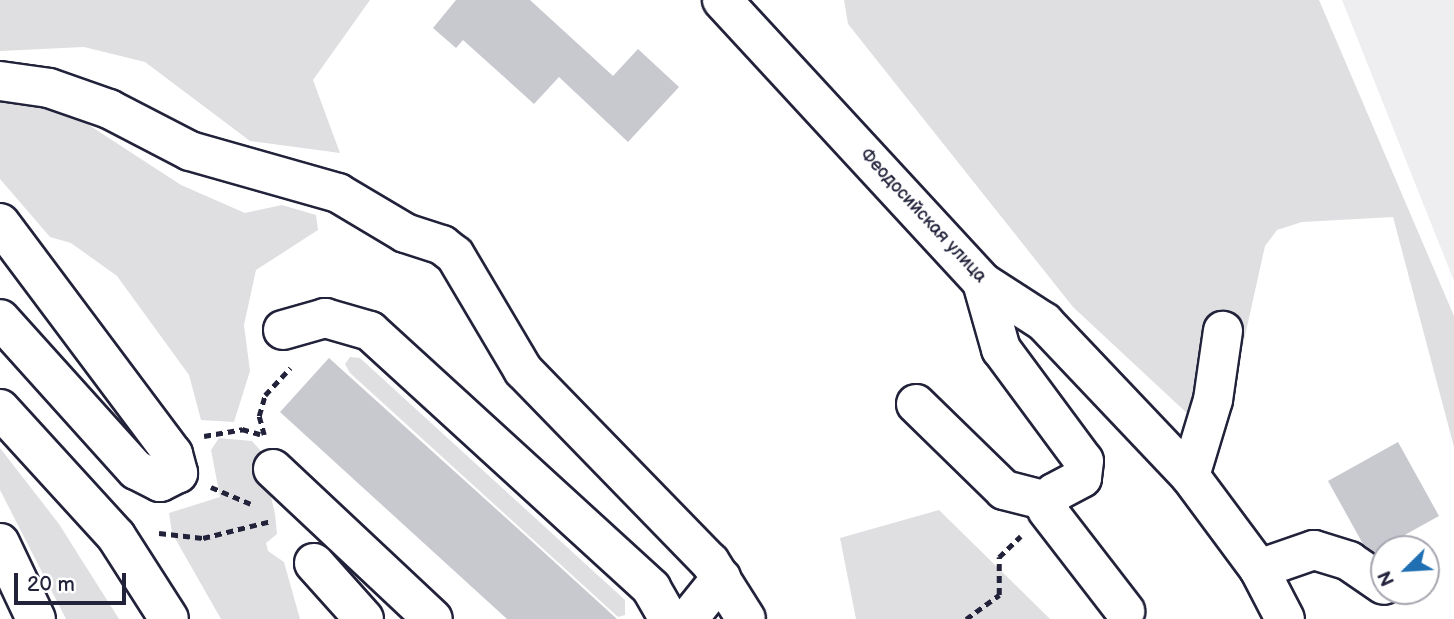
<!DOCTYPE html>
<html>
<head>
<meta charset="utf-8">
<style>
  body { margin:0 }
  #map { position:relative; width:1454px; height:619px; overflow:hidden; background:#fff; font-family:"Balsamiq Sans",sans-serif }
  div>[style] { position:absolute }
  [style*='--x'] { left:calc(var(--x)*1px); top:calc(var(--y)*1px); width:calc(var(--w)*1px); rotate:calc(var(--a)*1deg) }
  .built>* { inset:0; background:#eeeef1 }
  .green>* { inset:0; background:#dfdfe2 }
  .building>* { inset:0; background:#c8c8cf }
  .path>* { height:4.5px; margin-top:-2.25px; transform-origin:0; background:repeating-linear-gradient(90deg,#22223b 0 7px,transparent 0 12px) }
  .roads { filter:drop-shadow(2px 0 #22223b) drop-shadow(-2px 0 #22223b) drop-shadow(0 2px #22223b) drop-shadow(0 -2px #22223b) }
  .minor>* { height:38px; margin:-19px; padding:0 19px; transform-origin:19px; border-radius:19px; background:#fff }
  .major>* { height:38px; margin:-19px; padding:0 19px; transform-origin:19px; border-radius:19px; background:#fff }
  span { translate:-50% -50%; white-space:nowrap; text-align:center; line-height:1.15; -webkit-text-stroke:5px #fff; paint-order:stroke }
  .street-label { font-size:18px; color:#22223b }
  .north { position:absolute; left:1370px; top:535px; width:70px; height:70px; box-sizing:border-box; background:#fff; border:2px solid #a7a7b1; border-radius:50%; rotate:246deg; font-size:19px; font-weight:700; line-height:28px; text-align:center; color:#22223b }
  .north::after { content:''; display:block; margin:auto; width:24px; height:32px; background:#1f6fb2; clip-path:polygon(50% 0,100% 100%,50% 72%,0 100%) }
  .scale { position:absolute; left:14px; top:573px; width:112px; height:32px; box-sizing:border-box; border:4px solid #22223b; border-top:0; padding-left:9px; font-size:21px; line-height:24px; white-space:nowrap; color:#22223b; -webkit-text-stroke:5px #fff; paint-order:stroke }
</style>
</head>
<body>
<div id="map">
  <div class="built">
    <i style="clip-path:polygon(1342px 0,1454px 0,1454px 281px)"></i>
  </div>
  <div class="green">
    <i style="clip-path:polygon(0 0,370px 0,313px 80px,340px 153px,250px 141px,145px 62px,84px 47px,0 51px)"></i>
    <i style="clip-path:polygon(844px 0,1319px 0,1454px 316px,1454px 447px,1393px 217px,1302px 222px,1277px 230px,1265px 246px,1229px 408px,1190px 416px,1073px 307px,848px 24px)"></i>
    <i style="clip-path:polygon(0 95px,75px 116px,181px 185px,245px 213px,282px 205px,316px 215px,318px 230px,256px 270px,244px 325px,250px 371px,234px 422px,201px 420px,189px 375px,117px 276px,71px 243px,50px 237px,0 179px)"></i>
    <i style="clip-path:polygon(350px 357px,360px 358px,625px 600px,625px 615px,618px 617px,350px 373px,345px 364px)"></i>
    <i style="clip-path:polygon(219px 438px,252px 441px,260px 450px,275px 514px,277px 534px,266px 543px,268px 551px,284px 562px,300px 619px,221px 619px,172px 533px,169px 513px,220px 497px,211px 450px)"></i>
    <i style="clip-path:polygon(0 448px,59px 524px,119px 619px,66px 619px,0 490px)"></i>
    <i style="clip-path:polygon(939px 510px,1050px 619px,856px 619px,840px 538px)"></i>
  </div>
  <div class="building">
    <i style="clip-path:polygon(456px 0,530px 0,613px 76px,638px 49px,679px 87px,628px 142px,559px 77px,534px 104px,463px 40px,456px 48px,433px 28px)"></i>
    <i style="clip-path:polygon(329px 358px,526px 536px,617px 619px,507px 619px,280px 412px)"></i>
    <i style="clip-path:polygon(1398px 442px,1439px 516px,1374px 552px,1363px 544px,1328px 481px)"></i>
  </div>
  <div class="path">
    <i style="--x:264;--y:435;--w:20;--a:-105"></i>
    <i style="--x:259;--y:416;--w:22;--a:-74"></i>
    <i style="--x:265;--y:395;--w:37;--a:-47"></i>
    <i style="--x:204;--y:436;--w:39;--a:-10"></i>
    <i style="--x:242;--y:429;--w:19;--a:16"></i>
    <i style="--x:211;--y:487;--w:43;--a:23"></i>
    <i style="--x:159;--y:533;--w:44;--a:6.5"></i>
    <i style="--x:203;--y:538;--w:70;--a:-14"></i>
    <i style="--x:966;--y:619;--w:41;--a:-36"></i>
    <i style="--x:999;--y:595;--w:38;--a:-90"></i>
    <i style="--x:999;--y:557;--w:30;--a:-44"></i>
  </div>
  <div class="roads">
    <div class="minor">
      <i style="--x:722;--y:0;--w:384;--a:47.3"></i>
      <i style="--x:982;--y:282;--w:74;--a:32.8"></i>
      <i style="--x:1044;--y:322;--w:212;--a:46.5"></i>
      <i style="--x:1190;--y:476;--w:116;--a:53.4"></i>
      <i style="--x:1259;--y:569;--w:56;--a:62.5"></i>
      <i style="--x:0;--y:81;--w:49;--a:8.1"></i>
      <i style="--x:49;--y:88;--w:64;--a:19.3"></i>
      <i style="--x:109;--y:109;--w:91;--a:27.4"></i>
      <i style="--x:190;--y:151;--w:154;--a:15.8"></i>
      <i style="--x:338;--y:193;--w:78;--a:30.8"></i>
      <i style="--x:405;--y:233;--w:39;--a:18"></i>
      <i style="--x:442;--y:245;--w:16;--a:38"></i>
      <i style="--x:455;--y:255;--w:134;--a:59.4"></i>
      <i style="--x:523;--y:370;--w:268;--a:45.8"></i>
      <i style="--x:710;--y:562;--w:67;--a:57.7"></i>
      <i style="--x:0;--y:223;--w:289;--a:53.2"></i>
      <i style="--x:173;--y:454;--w:20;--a:75"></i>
      <i style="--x:178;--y:473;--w:20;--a:153"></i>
      <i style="--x:160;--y:482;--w:27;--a:-153"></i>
      <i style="--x:136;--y:470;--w:203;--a:-132"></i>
      <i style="--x:982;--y:282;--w:70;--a:74.2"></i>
      <i style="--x:1001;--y:349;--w:139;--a:53.5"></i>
      <i style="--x:1084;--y:461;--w:17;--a:97"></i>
      <i style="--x:1082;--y:478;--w:32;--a:152"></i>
      <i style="--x:1054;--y:493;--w:18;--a:112"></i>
      <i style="--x:1047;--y:510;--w:128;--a:52.3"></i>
      <i style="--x:283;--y:330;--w:44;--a:-15.9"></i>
      <i style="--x:325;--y:318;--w:47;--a:16.1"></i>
      <i style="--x:370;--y:331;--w:381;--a:42.4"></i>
      <i style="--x:651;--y:588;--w:36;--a:60"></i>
      <i style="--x:916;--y:404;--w:123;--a:44.3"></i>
      <i style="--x:1004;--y:490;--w:44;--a:14.3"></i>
      <i style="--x:0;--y:409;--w:172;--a:47.6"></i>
      <i style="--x:116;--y:536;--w:98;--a:57.4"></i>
      <i style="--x:273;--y:469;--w:219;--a:43.2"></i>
      <i style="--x:1190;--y:476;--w:79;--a:-73.2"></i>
      <i style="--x:1213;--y:400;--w:70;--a:-81.8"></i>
      <i style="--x:314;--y:563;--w:75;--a:48.2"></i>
      <i style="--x:1259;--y:569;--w:58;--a:-19.1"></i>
      <i style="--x:1314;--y:550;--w:37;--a:17"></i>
      <i style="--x:1349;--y:561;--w:42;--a:34.4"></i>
      <i style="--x:688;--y:619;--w:53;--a:-51.2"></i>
    </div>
    <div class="major">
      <i style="--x:0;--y:543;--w:84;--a:64.7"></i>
    </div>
  </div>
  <div class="street-label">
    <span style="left:923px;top:216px;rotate:47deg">Феодосийская улица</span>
  </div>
  <div class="north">N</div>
  <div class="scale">20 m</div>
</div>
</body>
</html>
